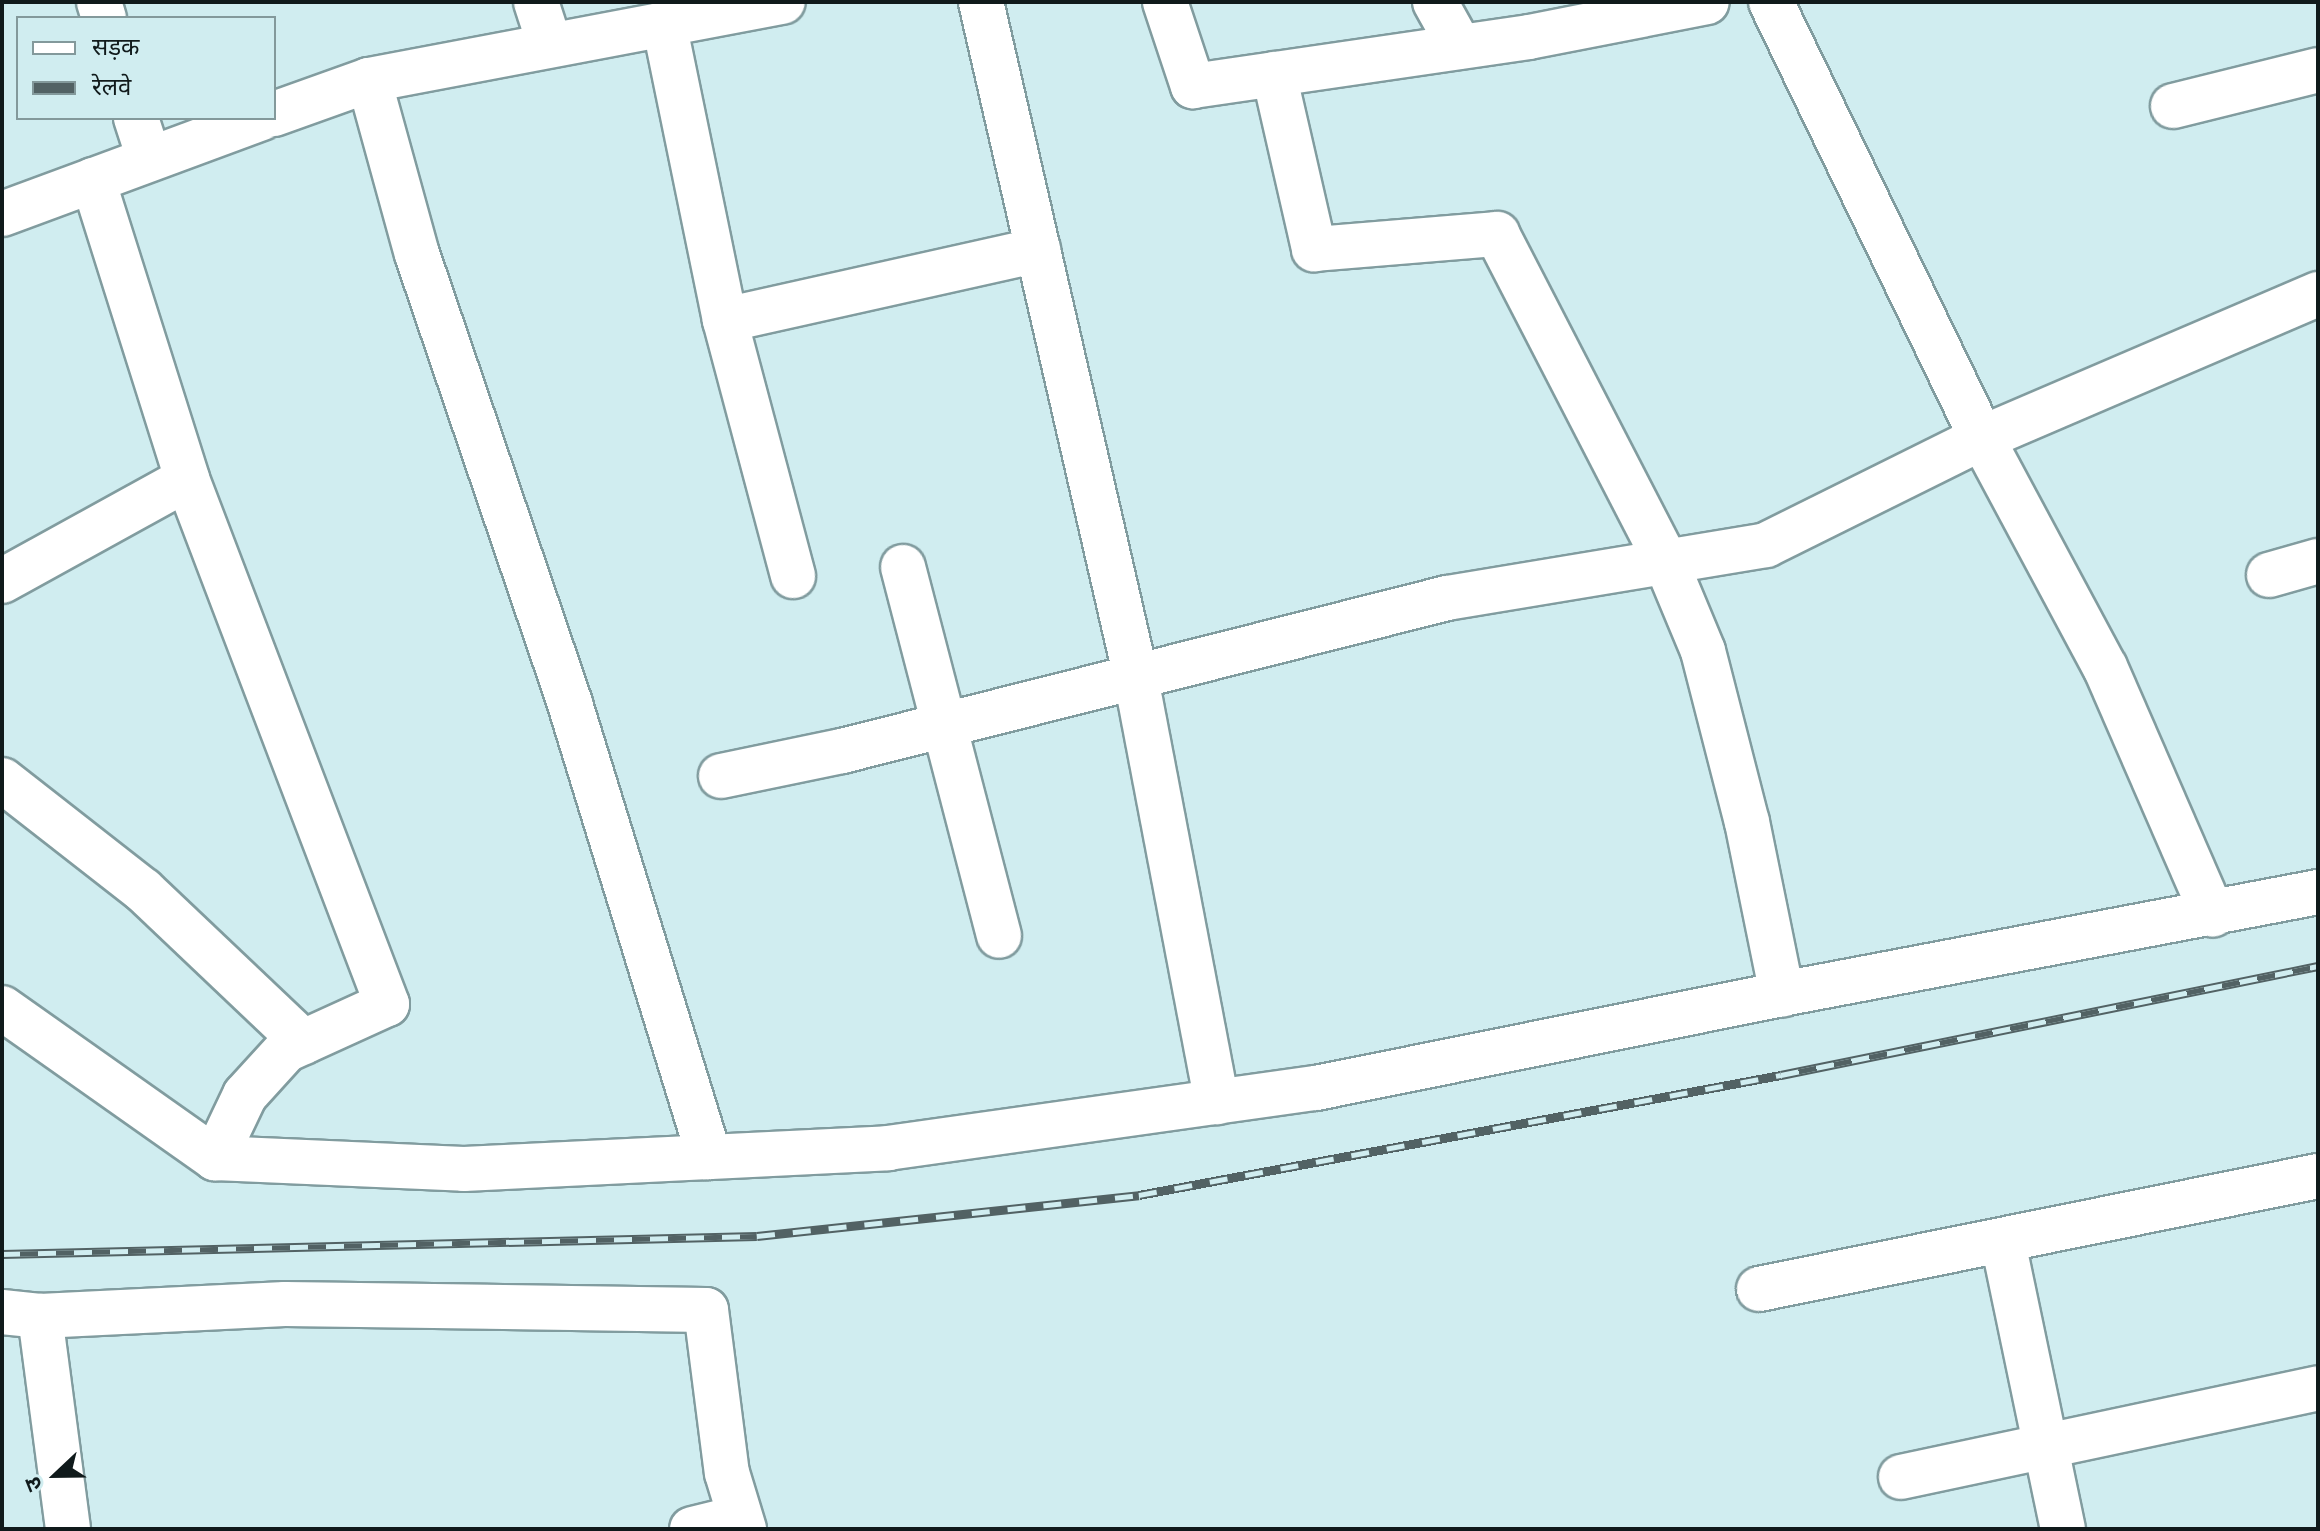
<!DOCTYPE html>
<html>
<head>
<meta charset="utf-8">
<style>
  body { margin:0 }
  #map { position:relative; width:2320px; height:1531px; overflow:hidden; background:#d0edf0; font-family:"DM Sans","Noto Sans Devanagari",sans-serif }
  div>[style] { position:absolute }
  [style*='--x'] { left:calc(var(--x)*1px); top:calc(var(--y)*1px); width:calc(var(--w)*1px); rotate:calc(var(--a)*1deg) }
  .roads { filter:drop-shadow(2px 0 #819c9f) drop-shadow(-2px 0 #819c9f) drop-shadow(0 2px #819c9f) drop-shadow(0 -2px #819c9f) }
  .street>* { height:44px; margin:-22px; padding:0 22px; transform-origin:22px; border-radius:22px; background:#fff }
  .rail>* { height:9px; margin-top:-4.5px; transform-origin:0; background:repeating-linear-gradient(90deg,#d0edf0 0 18px,#526264 0 36px); box-sizing:border-box; border-block:2px solid #526264 }
  span { translate:-50% -50%; white-space:nowrap; text-align:center; line-height:1.15; -webkit-text-stroke:6px #d0edf0; paint-order:stroke }
  .frame { position:absolute; inset:0; border:4px solid #101a1b; pointer-events:none }
  .legend { position:absolute; left:16px; top:16px; width:260px; height:104px; box-sizing:border-box; background:#d0edf0; border:2px solid #83999b; margin:0; padding:10px 14px; list-style:none; font-size:24px; color:#101a1b }
  .legend li { display:flex; align-items:center; gap:16px; height:40px }
  .legend b { width:40px; border:2px solid #83999b }
  .north { position:absolute; left:16px; top:1435px; width:80px; height:80px; -webkit-text-stroke:6px #d0edf0; paint-order:stroke; rotate:248deg; font-size:22px; font-weight:700; line-height:32px; text-align:center; color:#101a1b }
  .north::after { content:''; display:block; margin:auto; width:28px; height:36px; background:#101a1b; clip-path:polygon(50% 0,100% 100%,50% 72%,0 100%) }
</style>
</head>
<body>
<div id="map">
  <div class="roads">
    <div class="street">
      <i style="--x:99;--y:2;--w:17;--a:73"></i>
      <i style="--x:536;--y:2;--w:45;--a:72"></i>
      <i style="--x:981;--y:2;--w:688;--a:77.07"></i>
      <i style="--x:1135;--y:673;--w:437;--a:79.2"></i>
      <i style="--x:1165;--y:2;--w:89;--a:71.6"></i>
      <i style="--x:1193;--y:86;--w:340;--a:-8.3"></i>
      <i style="--x:1529;--y:37;--w:181;--a:-11.1"></i>
      <i style="--x:1435;--y:2;--w:51;--a:60.9"></i>
      <i style="--x:1771;--y:2;--w:484;--a:64.2"></i>
      <i style="--x:1982;--y:438;--w:260;--a:61.8"></i>
      <i style="--x:2105;--y:667;--w:270;--a:66.5"></i>
      <i style="--x:664;--y:23;--w:303;--a:78.4"></i>
      <i style="--x:725;--y:320;--w:321;--a:-12.6"></i>
      <i style="--x:1274;--y:74;--w:180;--a:77.1"></i>
      <i style="--x:1314;--y:249;--w:184;--a:-4.7"></i>
      <i style="--x:1497;--y:234;--w:369;--a:62.7"></i>
      <i style="--x:1666;--y:562;--w:96;--a:67.4"></i>
      <i style="--x:1703;--y:651;--w:177;--a:75.6"></i>
      <i style="--x:1747;--y:822;--w:176;--a:78.5"></i>
      <i style="--x:1782;--y:994;--w:546;--a:-10.77"></i>
      <i style="--x:369;--y:80;--w:421;--a:-10.7"></i>
      <i style="--x:2173;--y:106;--w:149;--a:-13.9"></i>
      <i style="--x:274;--y:114;--w:101;--a:-19.7"></i>
      <i style="--x:369;--y:80;--w:180;--a:74.6"></i>
      <i style="--x:417;--y:254;--w:475;--a:71.2"></i>
      <i style="--x:570;--y:704;--w:474;--a:72.9"></i>
      <i style="--x:136;--y:118;--w:42;--a:72"></i>
      <i style="--x:93;--y:180;--w:313;--a:72.5"></i>
      <i style="--x:187;--y:479;--w:562;--a:69.15"></i>
      <i style="--x:387;--y:1004;--w:111;--a:155.5"></i>
      <i style="--x:286;--y:1050;--w:61;--a:132.3"></i>
      <i style="--x:245;--y:1095;--w:70;--a:115.5"></i>
      <i style="--x:2;--y:214;--w:277;--a:-20.3"></i>
      <i style="--x:725;--y:320;--w:265;--a:75.1"></i>
      <i style="--x:903;--y:567;--w:381;--a:75.4"></i>
      <i style="--x:2269;--y:575;--w:51;--a:-15.9"></i>
      <i style="--x:2;--y:581;--w:211;--a:-28.9"></i>
      <i style="--x:721;--y:776;--w:124;--a:-11.7"></i>
      <i style="--x:842;--y:751;--w:624;--a:-14.19"></i>
      <i style="--x:1447;--y:598;--w:323;--a:-9.4"></i>
      <i style="--x:1766;--y:545;--w:241;--a:-26.4"></i>
      <i style="--x:1982;--y:438;--w:366;--a:-23.2"></i>
      <i style="--x:2;--y:780;--w:179;--a:38"></i>
      <i style="--x:143;--y:890;--w:221;--a:43.5"></i>
      <i style="--x:2;--y:1008;--w:261;--a:35.2"></i>
      <i style="--x:215;--y:1158;--w:249;--a:2.5"></i>
      <i style="--x:464;--y:1169;--w:425;--a:-2.8"></i>
      <i style="--x:888;--y:1148;--w:432;--a:-8"></i>
      <i style="--x:1316;--y:1088;--w:475;--a:-11.4"></i>
      <i style="--x:2003;--y:1242;--w:293;--a:78.2"></i>
      <i style="--x:1759;--y:1289;--w:570;--a:-11.43"></i>
      <i style="--x:2;--y:1312;--w:38;--a:6"></i>
      <i style="--x:40;--y:1316;--w:245;--a:-2.8"></i>
      <i style="--x:285;--y:1304;--w:421;--a:0.8"></i>
      <i style="--x:706;--y:1310;--w:164;--a:82.7"></i>
      <i style="--x:727;--y:1473;--w:59;--a:73.1"></i>
      <i style="--x:40;--y:1316;--w:215;--a:82.5"></i>
      <i style="--x:1901;--y:1477;--w:426;--a:-12"></i>
      <i style="--x:692;--y:1529;--w:46;--a:-13.7"></i>
    </div>
  </div>
  <div class="rail">
    <i style="--x:2;--y:1254;--w:755;--a:-1.37"></i>
    <i style="--x:757;--y:1236;--w:384;--a:-6.1"></i>
    <i style="--x:1139;--y:1195;--w:653;--a:-10.59"></i>
    <i style="--x:1781;--y:1075;--w:548;--a:-11.47"></i>
  </div>
  <div class="frame"></div>
  <ul class="legend">
  <li><b style="height:10px;background:#fff"></b>सड़क</li>
  <li><b style="height:10px;background:#526264"></b>रेलवे</li>
  </ul>
  <div class="north">उ</div>
</div>
</body>
</html>
